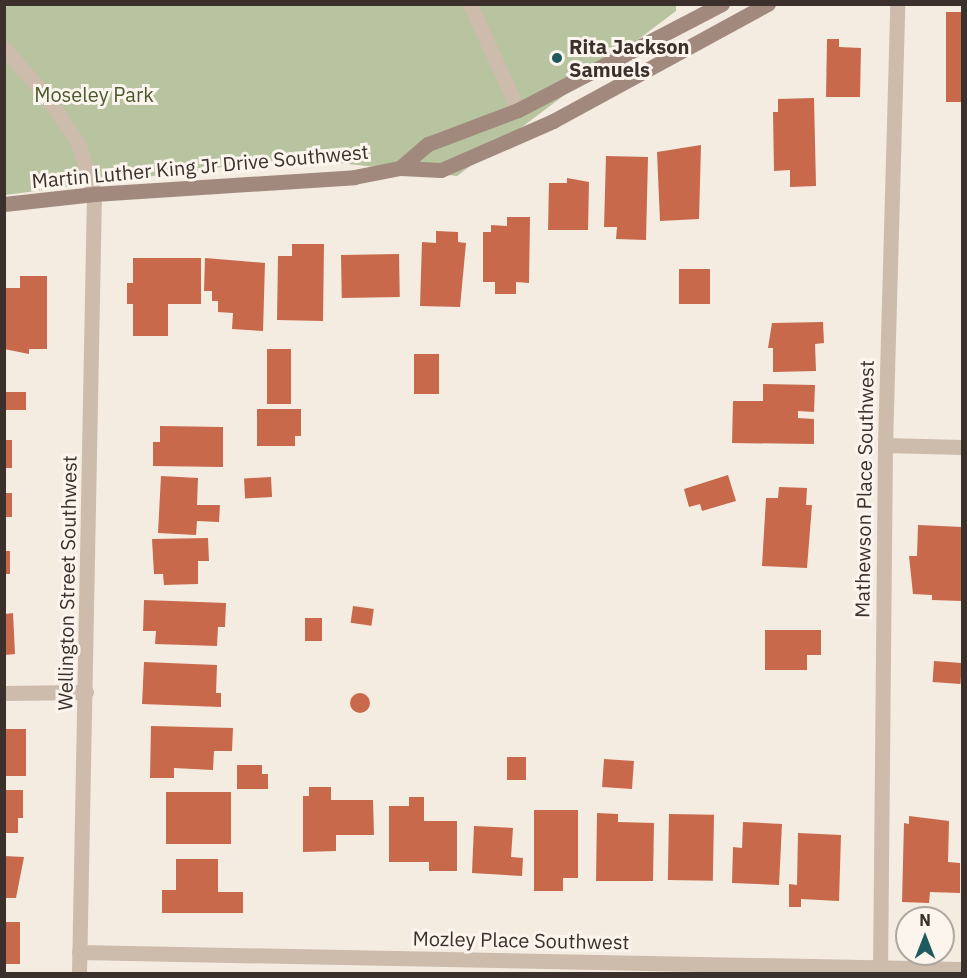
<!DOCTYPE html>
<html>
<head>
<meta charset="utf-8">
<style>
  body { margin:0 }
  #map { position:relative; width:967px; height:978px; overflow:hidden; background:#f4ebe1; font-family:"IBM Plex Sans",sans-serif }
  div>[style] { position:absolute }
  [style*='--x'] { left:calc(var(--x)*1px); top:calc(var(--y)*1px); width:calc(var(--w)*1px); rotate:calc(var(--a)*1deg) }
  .green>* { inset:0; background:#b8c4a0 }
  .building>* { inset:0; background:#c8694b; transform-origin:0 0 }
  .round { border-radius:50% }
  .service>* { height:15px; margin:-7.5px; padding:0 7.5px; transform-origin:7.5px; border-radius:7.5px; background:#cdbbac }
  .minor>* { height:15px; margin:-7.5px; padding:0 7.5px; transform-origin:7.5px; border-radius:7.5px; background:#cdbbac }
  .secondary>* { height:15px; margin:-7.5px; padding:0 7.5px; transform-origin:7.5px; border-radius:7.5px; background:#a18a7d }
  .dots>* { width:16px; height:16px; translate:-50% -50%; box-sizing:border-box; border:3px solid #fbf5ee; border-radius:50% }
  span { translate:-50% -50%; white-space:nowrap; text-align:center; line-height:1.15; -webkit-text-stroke:6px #fbf5ee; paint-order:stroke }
  .poi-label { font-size:20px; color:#3b302b; font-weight:700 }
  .left { translate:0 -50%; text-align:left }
  .park-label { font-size:20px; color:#4a5a2e }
  .street-label { font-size:20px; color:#3b302b }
  .frame { position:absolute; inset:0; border:6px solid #3b302b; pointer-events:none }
  .north { position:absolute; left:895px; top:906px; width:60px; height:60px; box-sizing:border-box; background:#fbf5ee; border:2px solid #aea6a0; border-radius:50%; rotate:0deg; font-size:16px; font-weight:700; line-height:24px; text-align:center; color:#3b302b }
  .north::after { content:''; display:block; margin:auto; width:21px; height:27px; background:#1f5a5e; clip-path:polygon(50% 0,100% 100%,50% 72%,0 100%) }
</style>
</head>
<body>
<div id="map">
  <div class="green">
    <i style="clip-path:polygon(676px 4px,676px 11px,457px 176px,294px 158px,5px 195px,4px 5px)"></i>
  </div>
  <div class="building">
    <i style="left:946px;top:12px;width:16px;height:90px"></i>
    <i style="clip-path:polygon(827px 39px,839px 39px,839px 47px,861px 48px,860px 97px,826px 97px)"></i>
    <i style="clip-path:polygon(814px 98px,816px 186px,790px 187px,790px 170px,774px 171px,773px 112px,778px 112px,778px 99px)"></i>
    <i style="clip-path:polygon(701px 145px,699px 219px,660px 221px,657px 152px)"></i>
    <i style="clip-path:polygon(606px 156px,648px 157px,646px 240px,616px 239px,617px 227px,604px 227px)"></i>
    <i style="clip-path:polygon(567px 178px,589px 182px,588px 230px,548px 230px,549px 183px,567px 183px)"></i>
    <i style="clip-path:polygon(507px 217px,530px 217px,529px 283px,516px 282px,516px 294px,495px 294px,495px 282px,483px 282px,483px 232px,491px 232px,491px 225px,507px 226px)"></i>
    <i style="clip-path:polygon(436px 231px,458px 232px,458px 242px,466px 243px,460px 307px,420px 306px,422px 242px,436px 243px)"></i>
    <i style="clip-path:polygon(292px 244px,324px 244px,323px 321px,277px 320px,278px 256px,292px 256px)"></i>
    <i style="left:399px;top:254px;width:43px;height:58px;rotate:89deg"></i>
    <i style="clip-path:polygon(133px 258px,201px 258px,201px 304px,168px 304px,168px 336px,133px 336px,133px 304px,127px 304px,127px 283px,133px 283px)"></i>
    <i style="clip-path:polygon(205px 258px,265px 263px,263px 331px,232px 329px,233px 313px,218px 312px,218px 301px,212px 301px,212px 291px,204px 291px)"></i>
    <i style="left:679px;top:269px;width:31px;height:35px"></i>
    <i style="clip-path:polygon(20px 276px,47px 276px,47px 349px,29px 349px,29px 354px,4px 349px,4px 288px,20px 288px)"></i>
    <i style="clip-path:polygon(823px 322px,824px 343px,815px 344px,816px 371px,773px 372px,773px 348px,768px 348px,772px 323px)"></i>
    <i style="left:267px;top:349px;width:24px;height:55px"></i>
    <i style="left:414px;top:354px;width:25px;height:40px"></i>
    <i style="clip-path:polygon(763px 384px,815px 385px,814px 412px,798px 411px,798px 418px,814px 419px,814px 444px,732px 443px,733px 401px,763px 401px)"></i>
    <i style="left:4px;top:392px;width:22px;height:18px"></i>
    <i style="clip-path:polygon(257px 409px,301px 409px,301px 436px,295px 436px,295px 446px,257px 446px)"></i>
    <i style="clip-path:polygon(160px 426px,223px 427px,223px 467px,153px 466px,153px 442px,160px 442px)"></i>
    <i style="left:4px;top:440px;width:8px;height:28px"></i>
    <i style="clip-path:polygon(728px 475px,736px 501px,702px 511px,700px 504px,689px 507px,684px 489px)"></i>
    <i style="clip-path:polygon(161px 476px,198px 478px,197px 505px,220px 505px,219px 522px,197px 521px,196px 535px,158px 533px)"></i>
    <i style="left:271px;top:477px;width:20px;height:27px;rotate:87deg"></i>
    <i style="clip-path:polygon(779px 487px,807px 488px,806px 505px,812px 505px,807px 568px,762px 566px,766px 498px,778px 498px)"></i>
    <i style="left:4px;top:493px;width:8px;height:24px"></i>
    <i style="clip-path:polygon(918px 525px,962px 527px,962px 601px,932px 600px,932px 595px,913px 594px,909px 556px,917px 556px)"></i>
    <i style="clip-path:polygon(208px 538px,209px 561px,198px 561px,198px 584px,164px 585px,163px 574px,154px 574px,152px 539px)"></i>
    <i style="left:4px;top:551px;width:6px;height:23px"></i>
    <i style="clip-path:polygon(144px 600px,226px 603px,225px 627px,218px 627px,217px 646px,155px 644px,156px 631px,143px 631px)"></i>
    <i style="left:353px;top:606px;width:21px;height:17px;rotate:8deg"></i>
    <i style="clip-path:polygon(13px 613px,15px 654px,5px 655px,5px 614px)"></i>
    <i style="left:305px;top:618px;width:17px;height:23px"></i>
    <i style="clip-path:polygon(765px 630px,821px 630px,821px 655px,807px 655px,807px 670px,765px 670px)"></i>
    <i style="left:934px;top:661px;width:28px;height:21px;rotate:4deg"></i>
    <i style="clip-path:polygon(144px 662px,217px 665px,216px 693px,221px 693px,221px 707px,142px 704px)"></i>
    <i class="round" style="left:350px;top:693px;width:20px;height:20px"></i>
    <i style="clip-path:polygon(151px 726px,233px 728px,232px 751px,214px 751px,213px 770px,174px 768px,174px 778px,150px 778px)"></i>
    <i style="left:4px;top:729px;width:22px;height:47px"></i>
    <i style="left:507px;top:757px;width:19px;height:23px"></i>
    <i style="left:604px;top:759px;width:30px;height:28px;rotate:4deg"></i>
    <i style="clip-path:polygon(237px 765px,262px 765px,262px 774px,268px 774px,268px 789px,237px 789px)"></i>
    <i style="clip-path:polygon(309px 787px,331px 787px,331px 800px,373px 800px,374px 835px,336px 835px,336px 851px,303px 852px,303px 796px,309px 796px)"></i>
    <i style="clip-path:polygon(4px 790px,23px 790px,23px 818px,18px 818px,18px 833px,4px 833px)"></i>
    <i style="left:166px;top:792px;width:65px;height:52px"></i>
    <i style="clip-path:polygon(409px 797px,424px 797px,424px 821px,457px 821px,457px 871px,429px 871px,429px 862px,389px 862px,389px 806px,409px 806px)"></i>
    <i style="clip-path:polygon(534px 810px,578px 810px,578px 878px,563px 878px,563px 891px,534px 891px)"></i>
    <i style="clip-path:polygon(597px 813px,618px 814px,618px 822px,654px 823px,653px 881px,596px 881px)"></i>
    <i style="left:669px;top:814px;width:45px;height:66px;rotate:1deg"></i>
    <i style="clip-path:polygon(909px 816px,949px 821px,948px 862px,960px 863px,960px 893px,930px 892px,929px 903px,902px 902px,904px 823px,909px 824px)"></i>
    <i style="clip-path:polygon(743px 822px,782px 824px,779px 885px,732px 883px,733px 847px,742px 848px)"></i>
    <i style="clip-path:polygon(474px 826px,513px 828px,511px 857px,523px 858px,522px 876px,472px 873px)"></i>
    <i style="clip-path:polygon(798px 833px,841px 835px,839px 901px,801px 899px,801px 907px,789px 907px,789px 884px,797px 885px)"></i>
    <i style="clip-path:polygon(4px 856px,24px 857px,16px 898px,4px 898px)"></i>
    <i style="clip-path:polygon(176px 859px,218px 859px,218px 892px,243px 892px,243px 913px,162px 913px,162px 890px,176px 890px)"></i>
    <i style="left:4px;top:922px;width:16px;height:42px"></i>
  </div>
  <div class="service">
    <i style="--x:470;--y:4;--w:116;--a:65.6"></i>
    <i style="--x:4;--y:48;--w:65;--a:48.7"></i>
    <i style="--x:47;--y:97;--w:55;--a:56"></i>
    <i style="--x:78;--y:143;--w:53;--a:72.6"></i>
  </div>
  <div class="minor">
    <i style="--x:885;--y:445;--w:77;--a:1.5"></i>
    <i style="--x:4;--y:693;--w:82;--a:-0.7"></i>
    <i style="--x:79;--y:952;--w:883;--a:1.1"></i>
    <i style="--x:79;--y:974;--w:780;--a:-88.9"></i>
    <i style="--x:880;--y:974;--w:529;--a:-89.46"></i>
    <i style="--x:885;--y:445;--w:441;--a:-88.4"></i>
  </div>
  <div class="secondary">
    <i style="--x:400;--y:168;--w:37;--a:-41"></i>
    <i style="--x:428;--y:144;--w:96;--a:-20.7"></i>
    <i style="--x:518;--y:110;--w:230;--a:-27.5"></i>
    <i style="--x:4;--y:204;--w:91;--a:-6.3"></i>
    <i style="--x:94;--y:194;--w:261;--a:-3.7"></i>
    <i style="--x:354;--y:177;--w:47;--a:-11.1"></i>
    <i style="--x:400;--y:168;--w:41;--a:2.8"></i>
    <i style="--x:441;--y:170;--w:122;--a:-23.6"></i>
    <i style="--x:553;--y:121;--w:245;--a:-28.6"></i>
  </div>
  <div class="dots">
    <i style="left:557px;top:58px;background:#1f5a5e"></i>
  </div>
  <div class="poi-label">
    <span class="left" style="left:569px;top:58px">Rita Jackson<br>Samuels</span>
  </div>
  <div class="park-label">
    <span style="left:94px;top:94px">Moseley Park</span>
  </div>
  <div class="street-label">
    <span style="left:200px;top:166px;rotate:-5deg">Martin Luther King Jr Drive Southwest</span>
    <span style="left:864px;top:489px;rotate:-89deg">Mathewson Place Southwest</span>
    <span style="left:67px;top:583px;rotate:-89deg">Wellington Street Southwest</span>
    <span style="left:521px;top:940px;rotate:1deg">Mozley Place Southwest</span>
  </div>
  <div class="frame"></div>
  <div class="north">N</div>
</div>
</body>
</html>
